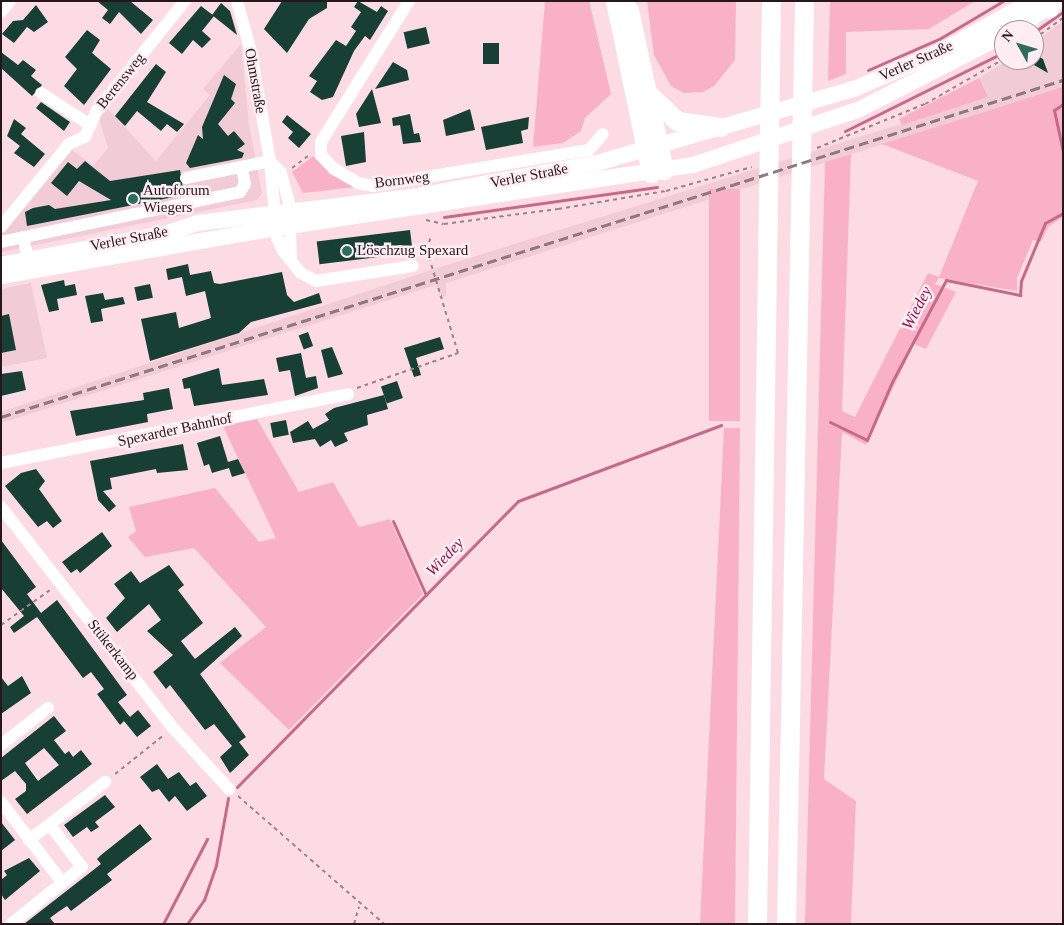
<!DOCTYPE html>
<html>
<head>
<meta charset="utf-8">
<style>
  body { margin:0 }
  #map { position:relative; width:1064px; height:925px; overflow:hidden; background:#fddbe4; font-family:Georgia,serif }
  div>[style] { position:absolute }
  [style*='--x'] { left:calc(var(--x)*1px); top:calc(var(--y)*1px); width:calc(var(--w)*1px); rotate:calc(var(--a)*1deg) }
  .built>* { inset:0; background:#f1cbd5 }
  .green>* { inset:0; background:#f9b1c7; transform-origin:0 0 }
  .stream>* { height:3px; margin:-1.5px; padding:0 1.5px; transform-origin:1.5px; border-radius:1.5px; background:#c66a8a }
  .building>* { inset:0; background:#173f34; transform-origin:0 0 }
  .path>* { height:2px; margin-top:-1px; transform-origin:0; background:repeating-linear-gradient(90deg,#9b8289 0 4px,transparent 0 8px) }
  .minor>* { height:12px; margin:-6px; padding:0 6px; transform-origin:6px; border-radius:6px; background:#fff }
  .major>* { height:16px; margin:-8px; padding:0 8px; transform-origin:8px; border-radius:8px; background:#fff }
  .highway>* { height:19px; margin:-9.5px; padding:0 9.5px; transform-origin:9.5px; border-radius:9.5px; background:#fff }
  .rail>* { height:3px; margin-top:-1.5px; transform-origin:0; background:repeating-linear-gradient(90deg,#90787f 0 10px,transparent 0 15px) }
  .dots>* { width:14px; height:14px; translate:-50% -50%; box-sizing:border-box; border:2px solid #feedf2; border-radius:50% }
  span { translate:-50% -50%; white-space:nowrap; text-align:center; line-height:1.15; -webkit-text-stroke:5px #feedf2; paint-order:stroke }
  .street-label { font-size:15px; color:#25171b }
  .poi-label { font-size:15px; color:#25171b }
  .left { translate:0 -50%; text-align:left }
  .water-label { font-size:16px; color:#89194c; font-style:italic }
  .frame { position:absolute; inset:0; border:2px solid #25171b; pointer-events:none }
  .north { position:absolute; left:994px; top:20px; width:50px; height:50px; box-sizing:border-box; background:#feedf2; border:1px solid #a7979c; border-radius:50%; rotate:309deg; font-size:14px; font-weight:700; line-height:20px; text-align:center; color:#25171b }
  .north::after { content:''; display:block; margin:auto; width:18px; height:22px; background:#2c6d5b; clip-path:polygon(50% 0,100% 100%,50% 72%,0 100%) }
</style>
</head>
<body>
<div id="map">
  <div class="built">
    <i style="clip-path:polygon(1063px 21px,1063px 87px,446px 283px,446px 296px,440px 298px,436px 285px,1px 423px,1px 412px,431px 270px,988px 97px,979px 78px,1008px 60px,1034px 60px,1034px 43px)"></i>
    <i style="clip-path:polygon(241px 44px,249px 125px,262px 193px,257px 200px,1px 252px,1px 234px,71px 149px,93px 166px,108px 148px,99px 119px,107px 108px,156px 161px,210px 95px,203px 89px)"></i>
    <i style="clip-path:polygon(31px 283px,47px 358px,1px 367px,1px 289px)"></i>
  </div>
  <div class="green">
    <i style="clip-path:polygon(545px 1px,589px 1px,611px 94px,585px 118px,581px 131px,563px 143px,533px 147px)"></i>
    <i style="clip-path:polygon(647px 1px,736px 1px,735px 60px,714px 86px,703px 92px,684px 93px,671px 86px,654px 55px)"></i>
    <i style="clip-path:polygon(830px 1px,975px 1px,929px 29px,846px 32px,846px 74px,828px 81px)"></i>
    <i style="clip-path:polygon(979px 78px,988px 97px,902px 125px,899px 119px)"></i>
    <i style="clip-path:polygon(1063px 87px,1063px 217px,1048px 227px,1041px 242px,1033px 240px,1017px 278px,1017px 291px,939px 278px,935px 284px,956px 292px,926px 349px,914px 344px,866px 445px,842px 432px,824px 779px,856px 801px,851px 924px,805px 924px,825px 162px,851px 154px,842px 411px,855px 417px,928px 273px,939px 277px,978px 181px,882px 144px)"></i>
    <i style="clip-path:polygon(313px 156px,330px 174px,355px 187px,303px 193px,292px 172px)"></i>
    <i style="left:740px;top:189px;width:232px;height:31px;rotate:90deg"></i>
    <i style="clip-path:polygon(257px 419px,299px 492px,333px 482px,359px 527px,390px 519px,423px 594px,289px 730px,220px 663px,266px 627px,194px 548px,145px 557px,128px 537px,136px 531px,129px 507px,215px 488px,259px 542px,276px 538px,223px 426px)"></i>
    <i style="clip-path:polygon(724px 428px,740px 428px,735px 924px,700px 924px)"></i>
  </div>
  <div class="stream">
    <i style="--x:1034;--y:32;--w:35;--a:-35"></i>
    <i style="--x:868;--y:70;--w:77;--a:-23.6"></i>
    <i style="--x:939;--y:39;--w:74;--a:-30.7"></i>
    <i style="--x:1063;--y:104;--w:11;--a:146"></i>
    <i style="--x:1054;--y:110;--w:43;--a:77.9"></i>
    <i style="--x:845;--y:131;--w:178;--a:-26.4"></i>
    <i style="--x:444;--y:217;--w:215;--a:-8"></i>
    <i style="--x:830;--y:422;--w:41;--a:25.9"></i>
    <i style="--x:867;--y:440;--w:63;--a:-66.7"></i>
    <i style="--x:892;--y:382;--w:115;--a:-62.1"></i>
    <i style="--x:946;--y:280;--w:76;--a:11.5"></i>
    <i style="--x:1020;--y:295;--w:14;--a:-86"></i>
    <i style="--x:1021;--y:281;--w:63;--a:-67.5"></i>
    <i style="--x:1045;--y:223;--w:21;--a:-29"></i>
    <i style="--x:393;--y:521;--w:81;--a:66"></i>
    <i style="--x:237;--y:787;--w:401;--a:-45.5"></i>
    <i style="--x:518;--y:501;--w:217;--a:-20.5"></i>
    <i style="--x:163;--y:924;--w:96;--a:-62.6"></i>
    <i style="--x:187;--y:924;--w:29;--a:-55"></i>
    <i style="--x:204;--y:900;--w:37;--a:-71"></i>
    <i style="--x:216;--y:865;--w:68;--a:-79.8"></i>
  </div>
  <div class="building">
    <i style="clip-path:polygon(97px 1px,130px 1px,153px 20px,141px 34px,119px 12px,110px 24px,102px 18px,108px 10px)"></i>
    <i style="clip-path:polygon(282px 1px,327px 1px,327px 8px,309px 19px,287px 53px,264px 29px)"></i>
    <i style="clip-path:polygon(358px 1px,377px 12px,381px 6px,388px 11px,370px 40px,365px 36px,354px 51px,333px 97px,322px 100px,310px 92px,317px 81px,309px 76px,336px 40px,346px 46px,356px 31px,351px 27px,361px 12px,354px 7px)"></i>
    <i style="clip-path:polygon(221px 3px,230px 11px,237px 35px,212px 15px)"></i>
    <i style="clip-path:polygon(36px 5px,48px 22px,34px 32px,27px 27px,14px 43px,2px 34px,13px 21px,23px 20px)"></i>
    <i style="clip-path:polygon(201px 6px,214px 16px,202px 31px,211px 39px,202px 48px,193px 40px,182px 54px,169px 43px)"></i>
    <i style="left:426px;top:27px;width:17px;height:23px;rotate:77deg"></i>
    <i style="clip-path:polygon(87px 30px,100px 40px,92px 53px,111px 69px,84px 105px,64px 86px,77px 69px,65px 57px)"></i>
    <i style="left:483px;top:43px;width:16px;height:21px"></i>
    <i style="clip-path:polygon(1px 52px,18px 65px,23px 60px,36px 70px,31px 76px,42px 85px,32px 96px,1px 68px)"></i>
    <i style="clip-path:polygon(1034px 54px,1043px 59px,1048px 73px,1034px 65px)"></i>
    <i style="clip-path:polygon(393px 62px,407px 70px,409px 80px,375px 89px)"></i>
    <i style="clip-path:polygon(156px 64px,166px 72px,147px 102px,184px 124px,177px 132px,167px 124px,161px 131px,137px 111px,125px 126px,115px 116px)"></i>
    <i style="clip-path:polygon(224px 75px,236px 84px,231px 99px,235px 103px,218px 124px,228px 136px,234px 131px,245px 144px,237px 150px,244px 153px,242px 158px,190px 168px,186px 163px,198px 135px,203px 139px,202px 127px)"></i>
    <i style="clip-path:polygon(372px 89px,381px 123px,359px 127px,356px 114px)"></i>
    <i style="clip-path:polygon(41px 102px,70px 122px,64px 131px,36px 108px)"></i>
    <i style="clip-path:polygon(470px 109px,475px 130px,446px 136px,443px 120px)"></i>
    <i style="clip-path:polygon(410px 114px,414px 134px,419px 133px,421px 142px,403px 144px,400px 125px,393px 126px,392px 118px)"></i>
    <i style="clip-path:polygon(287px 115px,311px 134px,299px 148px,288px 138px,293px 132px,282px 122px)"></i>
    <i style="clip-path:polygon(529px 117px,528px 129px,521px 131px,523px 143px,486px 150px,481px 127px)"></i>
    <i style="clip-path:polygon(14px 119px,26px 128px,21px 134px,45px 154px,34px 167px,14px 153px,20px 146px,7px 136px)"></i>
    <i style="clip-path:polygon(364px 132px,366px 162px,346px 166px,341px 136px)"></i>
    <i style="clip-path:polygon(85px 161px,110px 181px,180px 170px,184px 195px,27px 226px,25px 212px,33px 208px,49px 205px,55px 209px,111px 200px,79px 181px,67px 196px,51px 183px,68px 162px,77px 169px)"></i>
    <i style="left:410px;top:230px;width:23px;height:94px;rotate:83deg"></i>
    <i style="clip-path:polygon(188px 264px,190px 275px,211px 271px,214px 283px,220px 284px,282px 272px,287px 295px,294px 302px,319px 293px,322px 303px,251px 322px,239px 333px,150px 361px,141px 319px,176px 312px,179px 328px,211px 318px,205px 291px,186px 296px,182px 277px,168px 280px,166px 269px)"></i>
    <i style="clip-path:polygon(64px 280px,65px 286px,75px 284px,77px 295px,57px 299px,59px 310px,49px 312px,41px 285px)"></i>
    <i style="left:150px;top:284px;width:14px;height:16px;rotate:78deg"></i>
    <i style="clip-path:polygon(103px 293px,105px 300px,123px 297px,125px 304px,101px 309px,103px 321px,91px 323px,85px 296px)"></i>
    <i style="clip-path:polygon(9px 314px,16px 350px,1px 353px,1px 316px)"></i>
    <i style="left:308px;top:332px;width:15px;height:10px;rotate:70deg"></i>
    <i style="clip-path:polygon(440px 337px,444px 349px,416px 358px,421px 375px,414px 377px,404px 348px)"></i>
    <i style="clip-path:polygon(332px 347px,343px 374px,328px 378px,321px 350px)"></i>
    <i style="clip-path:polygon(301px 353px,306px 378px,316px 376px,318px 388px,295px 396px,290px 370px,279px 372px,276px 358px)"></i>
    <i style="clip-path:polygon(219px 368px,222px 385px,264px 379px,268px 395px,194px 406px,190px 388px,184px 389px,182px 379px)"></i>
    <i style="clip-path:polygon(22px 371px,26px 390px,1px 396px,1px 374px)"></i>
    <i style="left:397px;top:381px;width:18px;height:17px;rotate:71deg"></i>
    <i style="clip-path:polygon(169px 388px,173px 409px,147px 414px,148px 422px,76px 436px,70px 411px,144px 400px,143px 393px)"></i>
    <i style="clip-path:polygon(384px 395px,388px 409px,367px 415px,368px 425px,344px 433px,348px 441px,335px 447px,331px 440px,320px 447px,315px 439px,293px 443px,290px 432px,308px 421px,313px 429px,329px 420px,325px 414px,334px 408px)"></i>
    <i style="left:286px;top:420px;width:15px;height:16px;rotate:79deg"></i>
    <i style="clip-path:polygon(220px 436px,228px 462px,238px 459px,245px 473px,232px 477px,229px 468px,212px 473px,209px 464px,204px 466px,197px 443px)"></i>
    <i style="clip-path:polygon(183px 444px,188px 470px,157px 473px,156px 469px,110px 478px,112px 489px,103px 491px,116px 506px,109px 512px,98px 500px,90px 461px)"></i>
    <i style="clip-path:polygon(36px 469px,45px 481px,39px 489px,62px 521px,53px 528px,47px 521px,38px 527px,5px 486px,21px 473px)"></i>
    <i style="clip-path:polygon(102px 532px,112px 546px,80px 573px,77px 569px,71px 573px,62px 562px)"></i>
    <i style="clip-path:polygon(1px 540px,36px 587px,27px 594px,41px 613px,57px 600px,127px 695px,118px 702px,130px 717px,138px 710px,151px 726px,137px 737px,124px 721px,120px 725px,97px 694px,104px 689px,91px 672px,83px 678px,37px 617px,14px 633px,10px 627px,24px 616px,1px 588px)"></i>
    <i style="clip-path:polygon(169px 565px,184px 585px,178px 590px,203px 623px,181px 641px,195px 659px,235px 627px,242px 636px,200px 674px,246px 737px,239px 742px,249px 755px,230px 773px,220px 757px,232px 746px,214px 724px,205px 730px,170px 685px,166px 689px,153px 672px,173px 655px,147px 631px,161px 620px,149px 604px,117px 632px,106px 618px,125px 598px,114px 584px,131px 571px,140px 583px)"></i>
    <i style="clip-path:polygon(22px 676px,31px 693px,1px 714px,1px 677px,8px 686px)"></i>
    <i style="clip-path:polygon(evenodd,54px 716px,66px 731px,54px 740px,65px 754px,69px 751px,73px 757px,81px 750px,92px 764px,27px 814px,15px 799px,26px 791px,26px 784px,15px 771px,1px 781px,1px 758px,54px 716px,44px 748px,59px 765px,38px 781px,25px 763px,44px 748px)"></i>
    <i style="clip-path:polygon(157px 764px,168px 779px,179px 772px,190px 786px,196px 782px,207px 796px,187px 811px,175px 796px,169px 802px,159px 789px,152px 792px,140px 777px)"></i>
    <i style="clip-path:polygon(105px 795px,115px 807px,95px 822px,99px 827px,91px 832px,87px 827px,73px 837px,64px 825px)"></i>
    <i style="clip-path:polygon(1px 822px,15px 840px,1px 851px)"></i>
    <i style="clip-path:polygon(140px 824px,152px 839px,107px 874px,112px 880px,71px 911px,67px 906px,58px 912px,50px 918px,55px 924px,24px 924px,101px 864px,97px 859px,101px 855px)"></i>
    <i style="clip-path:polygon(29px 858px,40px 871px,5px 900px,1px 894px,1px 880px,7px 875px,4px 871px)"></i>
  </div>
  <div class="path">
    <i style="--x:1034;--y:39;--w:36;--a:-36"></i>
    <i style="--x:817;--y:148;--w:117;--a:-22.2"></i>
    <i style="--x:925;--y:104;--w:91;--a:-29.7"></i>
    <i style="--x:292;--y:168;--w:20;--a:-37"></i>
    <i style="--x:426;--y:220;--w:18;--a:13"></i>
    <i style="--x:444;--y:224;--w:115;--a:-7.5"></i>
    <i style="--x:558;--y:209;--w:109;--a:-9.5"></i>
    <i style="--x:666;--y:191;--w:89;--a:-15.6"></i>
    <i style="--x:357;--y:388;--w:107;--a:-19.1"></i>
    <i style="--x:458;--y:353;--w:108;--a:-106.8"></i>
    <i style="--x:427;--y:250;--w:15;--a:-74"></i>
    <i style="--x:1;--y:625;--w:60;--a:-35.5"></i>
    <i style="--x:115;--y:774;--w:63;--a:-38.5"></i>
    <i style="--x:238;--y:796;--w:194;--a:41.2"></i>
    <i style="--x:354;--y:924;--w:18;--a:-74"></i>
  </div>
  <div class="minor">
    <i style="--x:237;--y:1;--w:53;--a:74.6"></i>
    <i style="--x:251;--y:52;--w:111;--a:80.1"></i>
    <i style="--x:270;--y:161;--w:77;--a:84.8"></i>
    <i style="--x:277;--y:238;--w:14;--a:65"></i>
    <i style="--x:283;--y:251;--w:28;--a:51"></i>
    <i style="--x:301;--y:273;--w:17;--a:28"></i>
    <i style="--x:316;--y:281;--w:98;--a:-8.8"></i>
    <i style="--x:409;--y:1;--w:166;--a:122"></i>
    <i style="--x:321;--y:142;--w:13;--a:90"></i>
    <i style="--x:321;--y:155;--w:18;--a:47"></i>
    <i style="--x:333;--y:168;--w:29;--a:31"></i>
    <i style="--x:358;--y:183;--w:15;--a:11"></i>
    <i style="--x:373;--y:186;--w:219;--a:-9.5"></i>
    <i style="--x:589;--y:150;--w:21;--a:-49"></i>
    <i style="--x:1;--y:12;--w:14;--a:-51"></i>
    <i style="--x:41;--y:93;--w:59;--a:33.1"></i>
    <i style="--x:270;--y:161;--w:16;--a:47"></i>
    <i style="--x:281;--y:173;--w:30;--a:75"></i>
    <i style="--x:289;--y:202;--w:57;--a:88"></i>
    <i style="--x:186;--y:178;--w:86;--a:-11.4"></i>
    <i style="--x:1;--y:227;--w:107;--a:-50.7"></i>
    <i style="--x:69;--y:144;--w:17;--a:-24"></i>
    <i style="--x:85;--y:137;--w:30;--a:-66"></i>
    <i style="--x:97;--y:110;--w:140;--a:-51.1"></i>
    <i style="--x:23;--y:237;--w:23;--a:77"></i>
    <i style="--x:1;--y:242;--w:244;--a:-11.8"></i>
    <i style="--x:240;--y:192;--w:9;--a:-58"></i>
    <i style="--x:245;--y:184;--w:16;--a:-101"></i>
    <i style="--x:1;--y:463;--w:354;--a:-11.2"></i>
    <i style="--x:1;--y:507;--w:280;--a:52.1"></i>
    <i style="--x:173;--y:728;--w:83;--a:47.4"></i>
    <i style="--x:1;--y:745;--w:60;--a:-38.2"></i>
    <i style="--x:1;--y:802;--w:101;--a:52.7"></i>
    <i style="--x:29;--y:840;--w:96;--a:-37.3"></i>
    <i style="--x:11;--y:924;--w:91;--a:-38.8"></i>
    <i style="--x:82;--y:867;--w:53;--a:-127.3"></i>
  </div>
  <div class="major">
    <i style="--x:1012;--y:30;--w:54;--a:-32.2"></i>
    <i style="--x:1;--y:265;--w:166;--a:-10.8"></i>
    <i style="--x:164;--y:234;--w:36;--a:-18"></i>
    <i style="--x:198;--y:223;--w:221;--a:-7"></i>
    <i style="--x:417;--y:196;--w:183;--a:-10.4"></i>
    <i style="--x:597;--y:163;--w:267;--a:-16.1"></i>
    <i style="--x:854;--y:89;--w:98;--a:-23.4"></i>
    <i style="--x:944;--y:50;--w:101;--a:-29.1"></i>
    <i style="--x:1;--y:276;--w:279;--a:-9.9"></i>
    <i style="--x:276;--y:228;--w:422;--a:-8.6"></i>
    <i style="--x:693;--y:165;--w:176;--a:-18.5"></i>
    <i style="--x:860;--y:109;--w:162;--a:-27.2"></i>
  </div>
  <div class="highway">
    <i style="--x:615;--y:1;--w:176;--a:78.2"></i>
    <i style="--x:1023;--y:1;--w:19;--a:72"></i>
    <i style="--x:1046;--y:1;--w:8;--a:67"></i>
    <i style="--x:629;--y:10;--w:164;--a:77.7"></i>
    <i style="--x:650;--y:95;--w:37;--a:44"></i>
    <i style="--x:677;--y:121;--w:44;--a:7.8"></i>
    <i style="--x:757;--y:924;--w:923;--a:-89.13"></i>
    <i style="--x:786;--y:924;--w:923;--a:-88.88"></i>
  </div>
  <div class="rail">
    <i style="--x:1;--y:417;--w:1114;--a:-17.61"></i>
  </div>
  <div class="dots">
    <i style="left:133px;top:199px;background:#2c6d5b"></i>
    <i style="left:347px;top:251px;background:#2c6d5b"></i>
  </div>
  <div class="street-label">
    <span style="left:916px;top:61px;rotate:-24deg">Verler Straße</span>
    <span style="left:121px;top:81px;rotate:-51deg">Berensweg</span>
    <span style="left:255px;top:81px;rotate:80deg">Ohmstraße</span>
    <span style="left:529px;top:176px;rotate:-11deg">Verler Straße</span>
    <span style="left:402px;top:180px;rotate:-7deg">Bornweg</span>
    <span style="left:129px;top:239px;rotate:-11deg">Verler Straße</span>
    <span style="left:175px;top:430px;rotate:-12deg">Spexarder Bahnhof</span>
    <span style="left:113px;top:650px;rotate:52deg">Stükerkamp</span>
  </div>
  <div class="poi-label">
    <span class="left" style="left:143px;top:199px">Autoforum<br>Wiegers</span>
    <span class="left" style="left:357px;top:251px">Löschzug Spexard</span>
  </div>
  <div class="water-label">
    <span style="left:917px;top:308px;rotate:-62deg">Wiedey</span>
    <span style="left:445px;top:557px;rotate:-46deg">Wiedey</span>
  </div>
  <div class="frame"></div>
  <div class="north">N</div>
</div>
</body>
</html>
